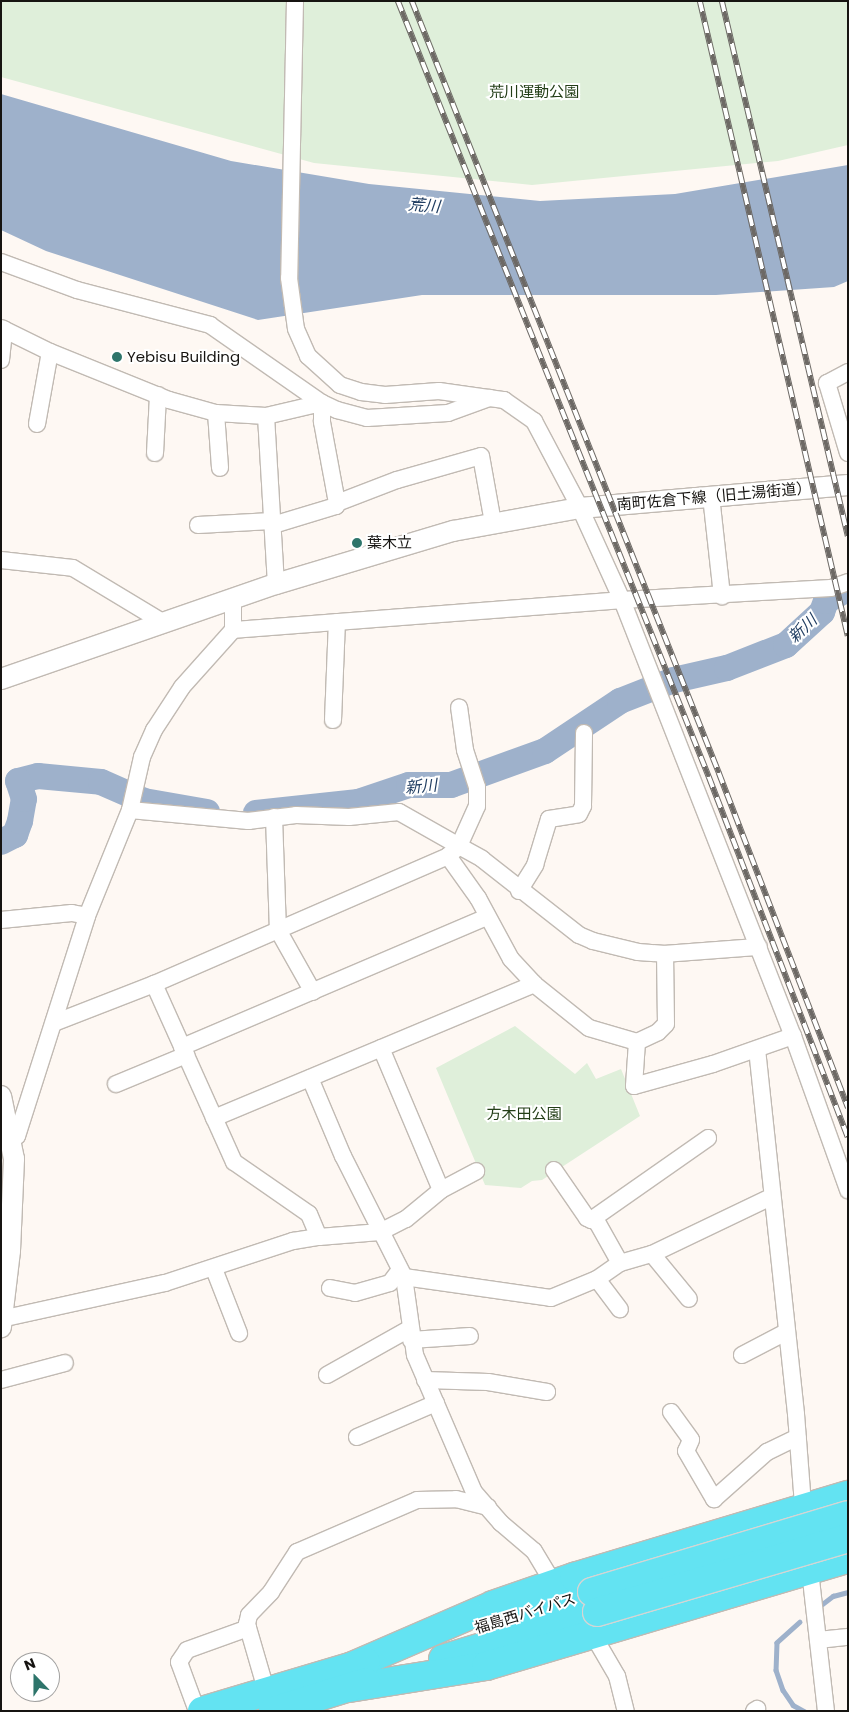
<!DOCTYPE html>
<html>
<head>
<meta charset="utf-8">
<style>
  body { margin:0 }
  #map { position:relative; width:849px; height:1712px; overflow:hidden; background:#fef8f3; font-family:Poppins,"Noto Sans JP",sans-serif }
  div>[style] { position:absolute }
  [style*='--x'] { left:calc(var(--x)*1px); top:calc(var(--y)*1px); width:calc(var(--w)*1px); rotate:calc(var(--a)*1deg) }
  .green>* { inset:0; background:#dfefda }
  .water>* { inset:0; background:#9eb1cb }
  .stream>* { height:4.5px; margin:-2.25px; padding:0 2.25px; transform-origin:2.25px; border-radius:2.25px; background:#9eb1cb }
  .river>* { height:26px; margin:-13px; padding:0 13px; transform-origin:13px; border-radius:13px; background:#9eb1cb }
  .roads { filter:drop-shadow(1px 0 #c1bab3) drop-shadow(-1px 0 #c1bab3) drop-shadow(0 1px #c1bab3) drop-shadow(0 -1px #c1bab3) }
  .minor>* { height:16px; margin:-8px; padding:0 8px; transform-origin:8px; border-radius:8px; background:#fff }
  .tertiary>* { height:20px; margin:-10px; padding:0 10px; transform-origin:10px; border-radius:10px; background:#fff }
  .trunk>* { height:28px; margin:-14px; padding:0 14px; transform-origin:14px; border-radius:14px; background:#63e3f2 }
  .rail>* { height:5.5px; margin-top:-2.75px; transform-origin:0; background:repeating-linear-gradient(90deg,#fff 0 11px,#6d6965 0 22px); box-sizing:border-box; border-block:1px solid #6d6965 }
  .bridges { filter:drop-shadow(1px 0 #d5d5d4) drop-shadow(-1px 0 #d5d5d4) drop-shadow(0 1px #d5d5d4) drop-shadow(0 -1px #d5d5d4) }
  .trunk-bridge>* { height:28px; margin:-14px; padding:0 14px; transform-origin:14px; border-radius:14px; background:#63e3f2 }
  .dots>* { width:14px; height:14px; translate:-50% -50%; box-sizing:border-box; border:2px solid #fff; border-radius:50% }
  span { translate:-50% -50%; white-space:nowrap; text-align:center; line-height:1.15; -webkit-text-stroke:4px #fff; paint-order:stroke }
  .park-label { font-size:15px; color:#233e17 }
  .poi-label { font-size:15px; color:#161411 }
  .left { translate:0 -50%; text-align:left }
  .street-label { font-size:15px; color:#161411 }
  .water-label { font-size:16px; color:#213e62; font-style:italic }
  .frame { position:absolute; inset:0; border:2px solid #161411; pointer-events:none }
  .north { position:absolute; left:10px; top:1652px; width:50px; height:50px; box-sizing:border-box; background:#fff; border:1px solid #a2a1a0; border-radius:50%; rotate:338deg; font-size:14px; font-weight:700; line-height:20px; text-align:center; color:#161411 }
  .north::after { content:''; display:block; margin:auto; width:18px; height:22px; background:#2e756b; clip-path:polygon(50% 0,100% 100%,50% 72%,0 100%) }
</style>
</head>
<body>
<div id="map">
  <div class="green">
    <i style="clip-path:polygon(1px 1px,848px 1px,848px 145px,778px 161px,532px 185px,314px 163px,1px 77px)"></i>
    <i style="clip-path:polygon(515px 1026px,575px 1074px,587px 1063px,596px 1079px,621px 1069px,640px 1116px,542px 1180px,532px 1181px,521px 1188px,485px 1185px,436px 1068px)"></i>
  </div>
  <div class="water">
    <i style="clip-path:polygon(1px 94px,231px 161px,369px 184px,540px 201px,675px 194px,848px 165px,848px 281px,834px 287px,716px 295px,422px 295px,258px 320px,46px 251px,1px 230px)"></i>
  </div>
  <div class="stream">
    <i style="--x:821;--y:1605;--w:15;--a:-37"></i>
    <i style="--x:833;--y:1596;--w:16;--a:-15"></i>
    <i style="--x:800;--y:1622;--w:31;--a:138"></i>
    <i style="--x:777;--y:1643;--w:27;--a:92"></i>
    <i style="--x:776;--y:1670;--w:21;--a:71"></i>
    <i style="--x:783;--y:1690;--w:18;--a:56"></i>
    <i style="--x:793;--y:1705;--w:13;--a:29"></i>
  </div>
  <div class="river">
    <i style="--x:18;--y:781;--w:21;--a:-14"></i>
    <i style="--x:38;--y:776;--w:63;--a:5.4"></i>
    <i style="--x:101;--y:782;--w:47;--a:23.8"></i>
    <i style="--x:144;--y:801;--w:64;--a:9.9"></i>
    <i style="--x:256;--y:813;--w:103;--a:-6.2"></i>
    <i style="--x:358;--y:802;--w:54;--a:-18.4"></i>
    <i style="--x:409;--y:785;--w:42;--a:0"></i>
    <i style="--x:451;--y:785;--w:100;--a:-19.9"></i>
    <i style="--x:545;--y:751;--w:90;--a:-33.7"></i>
    <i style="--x:620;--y:701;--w:58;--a:-21.3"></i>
    <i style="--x:674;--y:680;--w:54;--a:-12.8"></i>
    <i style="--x:727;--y:668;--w:63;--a:-21.3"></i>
    <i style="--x:786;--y:645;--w:49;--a:-42.5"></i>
    <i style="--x:822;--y:612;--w:12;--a:-70"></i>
    <i style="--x:826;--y:601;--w:25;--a:-29"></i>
    <i style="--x:1;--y:842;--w:16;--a:-27"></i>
    <i style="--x:15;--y:835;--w:15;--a:-70"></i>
    <i style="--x:20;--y:821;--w:22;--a:-80"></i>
    <i style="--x:24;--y:799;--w:19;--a:-108"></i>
  </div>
  <div class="roads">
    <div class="minor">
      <i style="--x:295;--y:1;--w:277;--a:91.2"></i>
      <i style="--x:289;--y:278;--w:51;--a:82.2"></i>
      <i style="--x:296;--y:329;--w:30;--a:66"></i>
      <i style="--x:308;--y:356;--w:43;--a:42.2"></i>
      <i style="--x:340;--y:385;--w:22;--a:18"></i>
      <i style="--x:361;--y:392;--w:24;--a:7"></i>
      <i style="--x:385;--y:395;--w:54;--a:-4.2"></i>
      <i style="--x:439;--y:391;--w:66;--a:7.9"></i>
      <i style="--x:504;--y:400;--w:37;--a:35"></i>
      <i style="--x:534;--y:421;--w:98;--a:62.1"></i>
      <i style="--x:580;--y:508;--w:101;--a:65.5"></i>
      <i style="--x:622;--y:600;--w:468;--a:68.6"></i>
      <i style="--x:793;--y:1036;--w:164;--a:70.3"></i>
      <i style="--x:1;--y:262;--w:81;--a:20.2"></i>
      <i style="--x:77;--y:290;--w:138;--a:14.7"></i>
      <i style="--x:210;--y:325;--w:136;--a:34.9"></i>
      <i style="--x:322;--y:403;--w:17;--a:25"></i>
      <i style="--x:337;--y:410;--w:31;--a:15"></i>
      <i style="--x:367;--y:418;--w:81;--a:-3.5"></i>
      <i style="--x:448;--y:413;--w:44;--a:-20.1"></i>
      <i style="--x:1;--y:328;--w:55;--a:26.1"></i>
      <i style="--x:50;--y:352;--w:128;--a:22"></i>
      <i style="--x:169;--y:400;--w:49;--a:15.5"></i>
      <i style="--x:216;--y:413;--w:50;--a:3.4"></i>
      <i style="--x:266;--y:416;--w:57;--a:-13.1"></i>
      <i style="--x:322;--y:403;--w:19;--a:90"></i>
      <i style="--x:322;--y:422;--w:82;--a:79.5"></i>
      <i style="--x:1;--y:360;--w:31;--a:-84"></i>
      <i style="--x:848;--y:372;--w:24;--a:152"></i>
      <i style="--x:827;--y:383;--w:73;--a:73.3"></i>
      <i style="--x:216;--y:413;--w:55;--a:85.8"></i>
      <i style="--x:266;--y:416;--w:168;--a:86.6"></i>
      <i style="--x:37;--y:424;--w:73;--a:-79.8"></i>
      <i style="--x:155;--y:453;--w:58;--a:-87"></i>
      <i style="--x:711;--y:496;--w:101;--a:83.7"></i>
      <i style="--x:198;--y:525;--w:74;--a:-3.1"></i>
      <i style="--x:273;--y:525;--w:66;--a:-16.8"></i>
      <i style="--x:336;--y:506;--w:3;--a:-72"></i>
      <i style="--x:337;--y:503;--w:64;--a:-21"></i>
      <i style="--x:397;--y:480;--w:87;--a:-15.9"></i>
      <i style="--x:481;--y:456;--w:68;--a:79.8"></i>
      <i style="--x:1;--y:560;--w:72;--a:6.3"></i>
      <i style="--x:73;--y:568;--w:106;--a:31.1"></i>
      <i style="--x:233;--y:630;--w:390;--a:-4.4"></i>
      <i style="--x:622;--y:600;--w:209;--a:-3.3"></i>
      <i style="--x:831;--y:588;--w:18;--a:-19"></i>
      <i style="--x:333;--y:720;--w:98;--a:-87.7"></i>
      <i style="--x:130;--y:810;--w:119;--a:5.3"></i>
      <i style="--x:248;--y:821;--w:48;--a:-7.1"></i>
      <i style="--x:296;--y:815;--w:53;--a:2.2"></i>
      <i style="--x:349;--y:817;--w:50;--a:-5.7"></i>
      <i style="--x:399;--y:812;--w:69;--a:29.5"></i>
      <i style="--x:459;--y:846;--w:44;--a:-65.8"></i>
      <i style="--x:477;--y:806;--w:19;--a:-90"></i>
      <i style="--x:477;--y:787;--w:39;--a:-108"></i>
      <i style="--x:465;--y:750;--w:43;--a:-97.9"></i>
      <i style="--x:274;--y:817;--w:113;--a:88"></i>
      <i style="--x:278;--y:930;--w:71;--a:60.6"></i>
      <i style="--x:448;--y:856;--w:52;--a:54.5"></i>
      <i style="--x:478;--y:898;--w:69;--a:61.6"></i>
      <i style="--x:511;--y:959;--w:34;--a:47"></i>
      <i style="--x:534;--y:984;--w:70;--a:38.7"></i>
      <i style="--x:589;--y:1028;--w:50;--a:16.3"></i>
      <i style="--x:637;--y:1042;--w:23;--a:-25"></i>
      <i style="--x:658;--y:1032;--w:11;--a:-45"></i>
      <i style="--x:666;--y:1024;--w:70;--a:-90.8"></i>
      <i style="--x:519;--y:891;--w:31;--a:-58"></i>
      <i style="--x:535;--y:865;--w:48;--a:-73.1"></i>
      <i style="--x:549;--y:819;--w:30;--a:-9"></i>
      <i style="--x:579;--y:814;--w:9;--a:-63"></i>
      <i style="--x:583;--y:806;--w:73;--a:-89.2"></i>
      <i style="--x:1;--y:920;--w:71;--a:-5.6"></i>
      <i style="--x:72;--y:913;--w:15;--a:11"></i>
      <i style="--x:154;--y:984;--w:195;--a:65.8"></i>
      <i style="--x:234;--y:1162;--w:91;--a:34.7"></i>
      <i style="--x:309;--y:1214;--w:25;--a:67"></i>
      <i style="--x:319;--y:1237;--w:61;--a:-4.7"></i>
      <i style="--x:380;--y:1232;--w:29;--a:-27"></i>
      <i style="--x:406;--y:1219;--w:45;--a:-39.6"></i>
      <i style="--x:441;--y:1190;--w:40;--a:-28"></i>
      <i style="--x:54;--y:1023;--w:107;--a:-21.3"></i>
      <i style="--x:154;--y:984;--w:321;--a:-23.5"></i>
      <i style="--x:448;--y:856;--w:15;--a:-42"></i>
      <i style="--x:459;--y:846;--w:26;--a:29"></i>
      <i style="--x:482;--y:859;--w:123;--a:38.1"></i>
      <i style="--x:579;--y:935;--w:15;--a:23"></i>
      <i style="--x:593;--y:941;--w:46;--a:13.7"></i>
      <i style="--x:638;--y:952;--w:27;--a:4"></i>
      <i style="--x:665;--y:954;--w:94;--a:-4.3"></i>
      <i style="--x:637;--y:1042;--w:44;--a:93.9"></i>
      <i style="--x:634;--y:1086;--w:82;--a:-15.6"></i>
      <i style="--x:713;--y:1064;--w:85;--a:-19.3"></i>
      <i style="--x:182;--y:1047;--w:332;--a:-23.1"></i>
      <i style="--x:381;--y:1048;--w:154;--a:67.1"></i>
      <i style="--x:757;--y:1049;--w:367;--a:83.9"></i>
      <i style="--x:796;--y:1414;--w:103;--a:85.6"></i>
      <i style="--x:310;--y:1078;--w:85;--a:67.1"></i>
      <i style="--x:343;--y:1156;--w:136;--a:63.2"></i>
      <i style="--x:404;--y:1277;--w:148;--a:8.1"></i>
      <i style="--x:551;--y:1298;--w:50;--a:-22.4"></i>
      <i style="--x:597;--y:1279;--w:28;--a:-35"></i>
      <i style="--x:620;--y:1263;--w:33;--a:-16"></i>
      <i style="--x:652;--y:1254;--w:132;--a:-25.6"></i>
      <i style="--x:116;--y:1084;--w:76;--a:-22.5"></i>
      <i style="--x:214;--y:1118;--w:347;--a:-22.7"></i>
      <i style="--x:10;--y:1140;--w:8;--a:-30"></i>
      <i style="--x:17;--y:1136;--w:231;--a:-72.3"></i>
      <i style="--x:87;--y:916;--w:114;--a:-67.9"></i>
      <i style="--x:130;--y:810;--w:54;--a:-77.2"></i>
      <i style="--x:142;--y:757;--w:30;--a:-66"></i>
      <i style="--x:154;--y:730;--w:51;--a:-56.9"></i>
      <i style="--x:182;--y:687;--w:76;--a:-48.2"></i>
      <i style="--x:233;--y:630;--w:32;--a:-90"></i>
      <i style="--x:554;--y:1170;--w:58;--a:55.5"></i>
      <i style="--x:587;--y:1218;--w:11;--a:22"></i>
      <i style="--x:597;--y:1222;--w:47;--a:60.7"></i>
      <i style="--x:591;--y:1220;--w:143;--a:-35"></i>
      <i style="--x:652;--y:1254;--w:58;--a:50.6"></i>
      <i style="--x:214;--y:1269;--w:69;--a:68.7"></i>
      <i style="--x:404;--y:1277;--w:79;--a:82"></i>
      <i style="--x:415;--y:1355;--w:149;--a:66.7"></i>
      <i style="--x:474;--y:1492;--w:41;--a:48.9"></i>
      <i style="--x:501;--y:1523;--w:43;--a:40.3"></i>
      <i style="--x:534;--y:1551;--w:39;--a:59"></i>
      <i style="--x:597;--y:1279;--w:38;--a:53"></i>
      <i style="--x:330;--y:1288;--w:25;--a:11"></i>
      <i style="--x:355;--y:1293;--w:36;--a:-16"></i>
      <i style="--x:390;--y:1283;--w:15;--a:-53"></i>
      <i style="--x:1;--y:1319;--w:168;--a:-12.4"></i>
      <i style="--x:165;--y:1283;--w:135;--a:-18.2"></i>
      <i style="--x:293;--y:1241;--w:26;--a:-9"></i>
      <i style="--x:411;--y:1340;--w:59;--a:-3.9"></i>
      <i style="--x:742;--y:1355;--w:50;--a:-27.6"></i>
      <i style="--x:327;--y:1375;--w:94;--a:-29.3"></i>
      <i style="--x:1;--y:1380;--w:66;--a:-14.9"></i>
      <i style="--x:425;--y:1380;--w:63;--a:1.8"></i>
      <i style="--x:488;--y:1382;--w:60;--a:9.6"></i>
      <i style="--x:671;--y:1412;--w:34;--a:54"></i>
      <i style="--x:691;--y:1440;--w:12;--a:114"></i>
      <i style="--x:686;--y:1451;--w:56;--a:59.7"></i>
      <i style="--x:714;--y:1499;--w:71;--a:-41.6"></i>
      <i style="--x:767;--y:1452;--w:34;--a:-26"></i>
      <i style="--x:357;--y:1437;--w:86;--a:-23.3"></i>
      <i style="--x:809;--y:1562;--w:150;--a:83.5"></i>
      <i style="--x:593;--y:1635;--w:48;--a:59.7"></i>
      <i style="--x:617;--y:1676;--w:36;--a:76"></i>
      <i style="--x:818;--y:1640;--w:30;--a:-6"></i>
      <i style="--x:267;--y:1693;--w:72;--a:-106.2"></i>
      <i style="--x:247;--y:1624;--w:9;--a:-77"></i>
      <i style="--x:249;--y:1615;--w:32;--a:-46"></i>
      <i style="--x:271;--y:1592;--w:48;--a:-57"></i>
      <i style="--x:297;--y:1552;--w:131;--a:-23.4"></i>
      <i style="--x:417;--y:1500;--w:39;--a:-1"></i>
      <i style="--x:456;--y:1499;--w:33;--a:14"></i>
      <i style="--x:197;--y:1711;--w:52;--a:-110.2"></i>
      <i style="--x:179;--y:1662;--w:14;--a:-56"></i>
      <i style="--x:187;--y:1650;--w:65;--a:-19.8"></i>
      <i style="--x:754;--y:1711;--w:4;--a:-34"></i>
    </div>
    <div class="tertiary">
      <i style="--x:1;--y:679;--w:291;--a:-19.1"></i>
      <i style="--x:276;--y:584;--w:185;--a:-16.7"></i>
      <i style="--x:453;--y:531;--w:129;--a:-10.3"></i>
      <i style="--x:580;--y:508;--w:269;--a:-4.9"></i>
      <i style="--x:1;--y:1096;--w:64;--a:78.3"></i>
      <i style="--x:14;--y:1159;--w:92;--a:92.5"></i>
      <i style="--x:10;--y:1251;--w:77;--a:96.8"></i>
    </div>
    <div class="trunk">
      <i style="--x:527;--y:1612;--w:68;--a:-17.1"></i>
      <i style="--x:443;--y:1659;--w:161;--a:-17"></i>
      <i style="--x:350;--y:1667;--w:156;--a:-23.4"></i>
      <i style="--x:493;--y:1605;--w:86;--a:-19.1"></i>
      <i style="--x:574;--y:1577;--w:286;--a:-16.7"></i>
      <i style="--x:349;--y:1688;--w:139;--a:-9.1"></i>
      <i style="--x:486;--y:1666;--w:377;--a:-16.5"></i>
      <i style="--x:202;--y:1711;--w:171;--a:-16.6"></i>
      <i style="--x:273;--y:1711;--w:97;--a:-17.3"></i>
    </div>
  </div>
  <div class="rail">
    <i style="--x:398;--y:1;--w:836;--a:68.16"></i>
    <i style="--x:709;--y:777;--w:386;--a:68.9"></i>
    <i style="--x:412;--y:1;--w:831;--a:68.31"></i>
    <i style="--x:719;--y:773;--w:359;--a:68.9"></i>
    <i style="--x:700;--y:1;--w:652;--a:76.88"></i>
    <i style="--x:722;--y:1;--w:550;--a:76.75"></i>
  </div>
  <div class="bridges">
    <div class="trunk-bridge">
      <i style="--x:592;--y:1592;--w:267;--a:-16.7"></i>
      <i style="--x:597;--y:1612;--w:262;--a:-16.4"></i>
    </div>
  </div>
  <div class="dots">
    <i style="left:117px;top:357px;background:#2e756b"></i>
    <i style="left:357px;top:543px;background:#2e756b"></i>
  </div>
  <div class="park-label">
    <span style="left:534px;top:92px">荒川運動公園</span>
    <span style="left:524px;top:1114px">方木田公園</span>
  </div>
  <div class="poi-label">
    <span class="left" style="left:127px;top:357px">Yebisu Building</span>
    <span class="left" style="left:367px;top:543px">葉木立</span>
  </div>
  <div class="street-label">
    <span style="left:714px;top:496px;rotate:-5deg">南町佐倉下線（旧土湯街道）</span>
    <span style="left:525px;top:1613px;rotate:-17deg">福島西バイパス</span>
  </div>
  <div class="water-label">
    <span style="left:424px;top:206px;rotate:5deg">荒川</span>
    <span style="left:803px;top:629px;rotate:-43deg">新川</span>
    <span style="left:421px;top:787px;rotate:-5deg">新川</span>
  </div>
  <div class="frame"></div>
  <div class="north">N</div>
</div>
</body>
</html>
